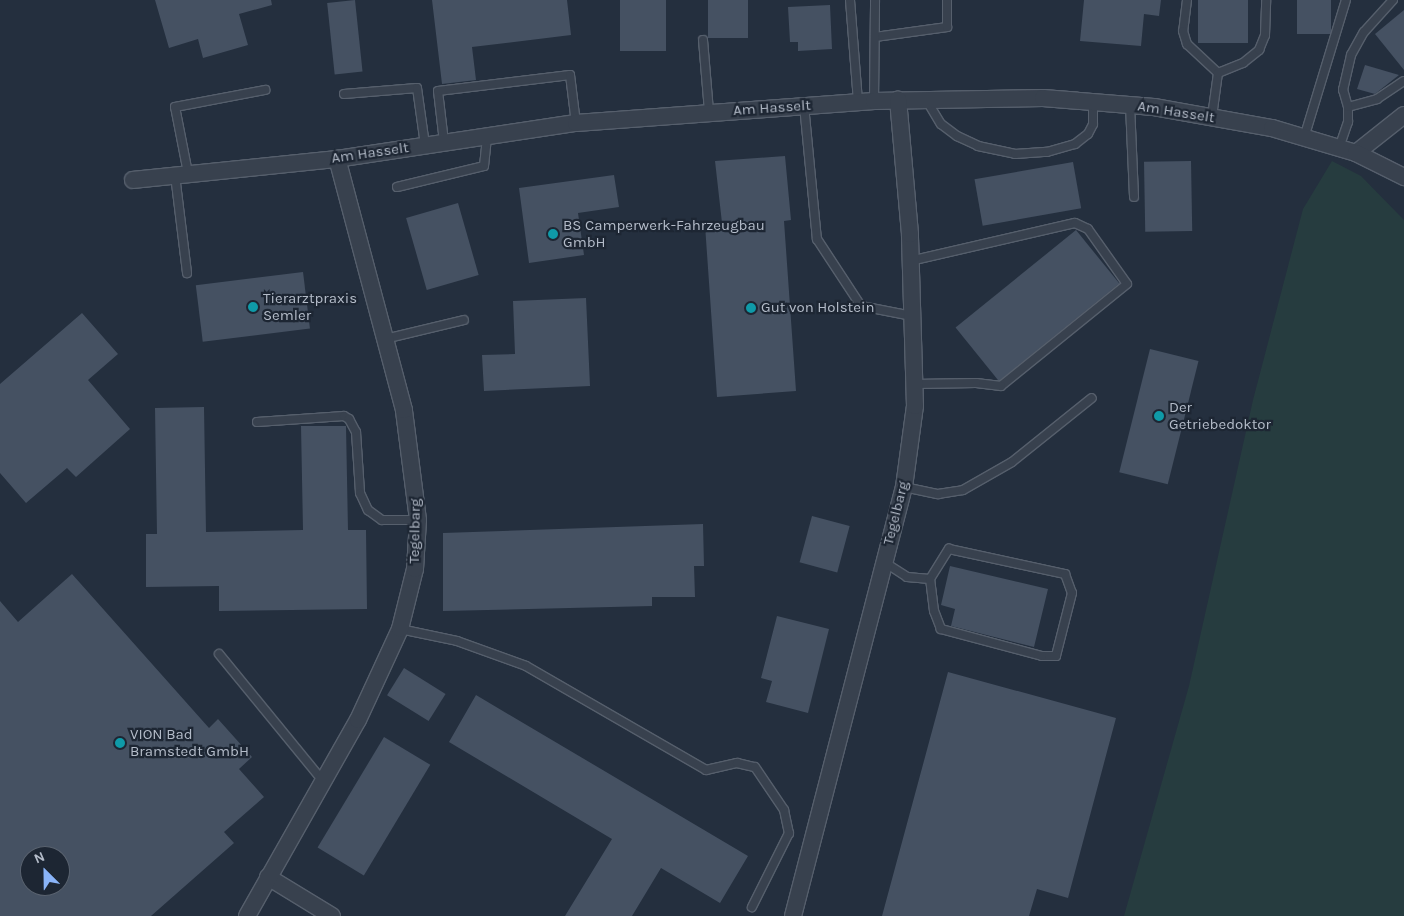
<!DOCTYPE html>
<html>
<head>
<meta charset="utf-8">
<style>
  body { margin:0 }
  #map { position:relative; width:1404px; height:916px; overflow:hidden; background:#242f3e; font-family:Karla,sans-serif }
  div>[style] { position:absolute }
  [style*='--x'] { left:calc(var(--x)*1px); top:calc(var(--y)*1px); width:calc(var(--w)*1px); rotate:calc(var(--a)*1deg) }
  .green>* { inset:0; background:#263c3f }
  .building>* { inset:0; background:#455162; transform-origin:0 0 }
  .roads { filter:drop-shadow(1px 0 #565f6c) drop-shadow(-1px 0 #565f6c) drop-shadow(0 1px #565f6c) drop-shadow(0 -1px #565f6c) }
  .lane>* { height:8px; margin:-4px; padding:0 4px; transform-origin:4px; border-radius:4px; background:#38414e }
  .street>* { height:16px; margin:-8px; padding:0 8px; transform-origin:8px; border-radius:8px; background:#38414e }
  .dots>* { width:14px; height:14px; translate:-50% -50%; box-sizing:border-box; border:2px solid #1d2633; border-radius:50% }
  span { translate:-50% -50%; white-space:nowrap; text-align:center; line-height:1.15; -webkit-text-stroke:4.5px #1d2633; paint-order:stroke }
  .street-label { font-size:15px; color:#b4bcc9 }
  .poi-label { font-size:15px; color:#b4bcc9 }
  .left { translate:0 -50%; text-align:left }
  .north { position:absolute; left:20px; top:846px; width:50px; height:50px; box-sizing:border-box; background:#1d2633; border:1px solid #59626f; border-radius:50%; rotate:337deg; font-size:14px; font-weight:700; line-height:20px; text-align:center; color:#b4bcc9 }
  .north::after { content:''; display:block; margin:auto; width:18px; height:22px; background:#8ab4f8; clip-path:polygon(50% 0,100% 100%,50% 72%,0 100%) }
</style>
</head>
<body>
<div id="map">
  <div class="green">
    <i style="clip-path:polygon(1332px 161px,1361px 176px,1404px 220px,1404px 916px,1124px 916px,1189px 686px,1253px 400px,1303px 209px)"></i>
  </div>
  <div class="building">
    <i style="clip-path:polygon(155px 0,271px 0,272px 5px,239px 14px,248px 45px,203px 58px,198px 39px,169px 48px)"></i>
    <i style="left:355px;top:0;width:72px;height:28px;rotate:84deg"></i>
    <i style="clip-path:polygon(432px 0,567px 0,571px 35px,472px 47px,476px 80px,442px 84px)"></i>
    <i style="left:620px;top:0;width:46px;height:51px"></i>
    <i style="left:708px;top:0;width:40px;height:38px"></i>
    <i style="clip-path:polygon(1084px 0,1161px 0,1159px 16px,1144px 14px,1141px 46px,1080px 41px)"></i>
    <i style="left:1198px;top:0;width:50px;height:43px"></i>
    <i style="left:1297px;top:0;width:34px;height:34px"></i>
    <i style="clip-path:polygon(830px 5px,832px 49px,798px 51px,798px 42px,790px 42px,788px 7px)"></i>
    <i style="clip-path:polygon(1404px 10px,1404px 70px,1375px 34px)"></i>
    <i style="clip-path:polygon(1365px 65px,1399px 75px,1375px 94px,1357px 89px)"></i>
    <i style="clip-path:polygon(785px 156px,791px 220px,784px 221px,796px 391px,717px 397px,705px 225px,722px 223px,715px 161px)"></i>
    <i style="left:1191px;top:161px;width:70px;height:47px;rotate:89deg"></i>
    <i style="left:1073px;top:162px;width:47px;height:100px;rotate:80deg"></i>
    <i style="clip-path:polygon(614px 175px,619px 207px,578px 213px,584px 255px,529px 263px,519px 188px)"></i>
    <i style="left:458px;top:203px;width:75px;height:54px;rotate:74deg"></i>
    <i style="left:1076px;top:230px;width:69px;height:155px;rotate:51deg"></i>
    <i style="left:303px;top:272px;width:57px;height:108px;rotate:83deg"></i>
    <i style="clip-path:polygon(586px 298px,590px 386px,484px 391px,482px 355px,515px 354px,513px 301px)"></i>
    <i style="clip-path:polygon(82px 313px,118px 354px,88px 380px,130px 429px,76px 477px,67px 468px,26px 503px,0 473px,0 384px)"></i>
    <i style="left:1150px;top:349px;width:50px;height:127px;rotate:14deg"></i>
    <i style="clip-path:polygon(204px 407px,206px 532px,303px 530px,301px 426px,346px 426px,348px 530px,366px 530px,367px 609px,219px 611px,219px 586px,146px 587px,146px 534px,157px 534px,155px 408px)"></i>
    <i style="left:812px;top:516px;width:39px;height:48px;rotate:15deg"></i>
    <i style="clip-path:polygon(703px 524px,704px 566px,694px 566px,695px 597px,652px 597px,652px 606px,443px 611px,443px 533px)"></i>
    <i style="clip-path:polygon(950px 566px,1048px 589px,1034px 647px,951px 626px,955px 609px,941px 605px)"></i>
    <i style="clip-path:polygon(evenodd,72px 574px,209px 728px,218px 719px,252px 757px,239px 769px,264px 797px,224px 832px,234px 843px,151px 916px,0 916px,0 601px,18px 622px,72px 574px,30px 856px,60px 856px,60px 886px,30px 886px,30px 856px)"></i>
    <i style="clip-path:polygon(777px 616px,829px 629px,808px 713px,766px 702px,772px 681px,761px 678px)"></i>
    <i style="left:404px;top:668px;width:49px;height:32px;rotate:32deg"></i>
    <i style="clip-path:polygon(948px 672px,1116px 718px,1068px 898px,1037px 889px,1029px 916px,882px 916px)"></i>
    <i style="clip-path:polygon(476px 695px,748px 856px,720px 903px,661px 868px,632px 916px,565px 916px,612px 839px,449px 742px)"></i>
    <i style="left:384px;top:737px;width:54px;height:129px;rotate:31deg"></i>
  </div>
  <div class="roads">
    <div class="lane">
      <i style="--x:850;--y:0;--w:102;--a:85.5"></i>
      <i style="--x:1187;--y:0;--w:31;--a:97"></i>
      <i style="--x:1183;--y:31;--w:14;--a:73"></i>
      <i style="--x:1187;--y:44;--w:42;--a:43.1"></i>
      <i style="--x:1218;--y:73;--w:44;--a:97.8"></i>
      <i style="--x:875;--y:37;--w:73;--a:-7.9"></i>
      <i style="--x:947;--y:27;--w:27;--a:-90"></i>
      <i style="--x:703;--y:40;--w:72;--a:85.2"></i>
      <i style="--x:1218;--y:73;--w:27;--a:-22"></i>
      <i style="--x:1243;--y:63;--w:21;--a:-39"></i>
      <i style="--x:1259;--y:50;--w:16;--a:-68"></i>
      <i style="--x:1265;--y:35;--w:35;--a:-88"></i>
      <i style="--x:344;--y:94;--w:73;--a:-4.7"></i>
      <i style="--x:417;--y:88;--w:58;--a:82"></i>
      <i style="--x:874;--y:101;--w:101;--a:-89.4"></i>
      <i style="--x:927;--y:101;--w:27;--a:59"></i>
      <i style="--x:941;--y:124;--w:20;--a:37"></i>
      <i style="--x:957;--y:136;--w:23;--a:25"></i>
      <i style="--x:978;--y:146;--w:38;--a:12"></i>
      <i style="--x:1015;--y:154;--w:32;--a:-4"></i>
      <i style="--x:1047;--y:152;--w:29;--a:-16"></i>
      <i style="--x:1075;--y:144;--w:16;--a:-38"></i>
      <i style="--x:1088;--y:134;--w:11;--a:-63"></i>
      <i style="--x:1093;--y:124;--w:22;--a:-90"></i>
      <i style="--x:804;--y:105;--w:135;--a:84.5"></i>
      <i style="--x:817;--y:239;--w:80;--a:56.7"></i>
      <i style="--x:861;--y:306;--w:52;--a:11.1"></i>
      <i style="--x:1130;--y:105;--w:92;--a:87.5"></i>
      <i style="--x:1348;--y:107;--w:30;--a:-15"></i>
      <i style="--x:1377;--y:99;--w:32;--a:-34"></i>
      <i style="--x:1304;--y:138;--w:144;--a:-73.1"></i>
      <i style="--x:444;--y:142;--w:51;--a:-96.7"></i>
      <i style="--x:438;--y:91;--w:133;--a:-6.9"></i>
      <i style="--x:570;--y:75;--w:48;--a:82.9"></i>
      <i style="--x:1339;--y:148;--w:28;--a:-71"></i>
      <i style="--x:1348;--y:122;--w:15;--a:-90"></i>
      <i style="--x:1348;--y:107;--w:18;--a:-106"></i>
      <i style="--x:1343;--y:90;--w:36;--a:-77"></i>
      <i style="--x:1351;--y:55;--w:26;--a:-61"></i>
      <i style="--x:1364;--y:32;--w:43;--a:-47.8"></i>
      <i style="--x:188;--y:173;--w:67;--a:-101.1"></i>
      <i style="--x:175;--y:107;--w:92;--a:-10.7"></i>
      <i style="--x:175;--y:175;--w:99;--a:83"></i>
      <i style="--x:397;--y:187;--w:89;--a:-13.6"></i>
      <i style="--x:484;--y:166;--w:30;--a:-84"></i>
      <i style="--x:910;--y:261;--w:169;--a:-13"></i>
      <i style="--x:1075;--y:223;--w:14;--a:25"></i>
      <i style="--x:1088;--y:229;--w:67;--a:54.7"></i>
      <i style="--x:1127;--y:284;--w:162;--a:141"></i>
      <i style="--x:1001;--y:386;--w:25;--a:-173"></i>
      <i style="--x:976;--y:383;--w:62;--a:179.1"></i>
      <i style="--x:385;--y:339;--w:81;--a:-13.5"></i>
      <i style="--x:257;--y:422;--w:87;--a:-3.9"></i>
      <i style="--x:344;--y:416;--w:6;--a:31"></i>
      <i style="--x:349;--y:419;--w:15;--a:62"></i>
      <i style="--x:356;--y:432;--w:61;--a:86.2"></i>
      <i style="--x:360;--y:493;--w:19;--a:65"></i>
      <i style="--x:368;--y:510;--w:17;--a:36"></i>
      <i style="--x:382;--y:520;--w:36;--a:0"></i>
      <i style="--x:904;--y:487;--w:35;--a:12"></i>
      <i style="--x:938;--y:494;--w:25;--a:-9"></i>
      <i style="--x:963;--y:490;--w:56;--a:-29.7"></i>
      <i style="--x:1012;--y:462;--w:102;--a:-38.7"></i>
      <i style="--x:884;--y:562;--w:27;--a:33"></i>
      <i style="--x:907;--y:577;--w:23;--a:5"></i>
      <i style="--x:930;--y:579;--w:36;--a:-58"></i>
      <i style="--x:949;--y:549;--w:119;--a:12.2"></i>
      <i style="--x:1065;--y:574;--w:20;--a:70"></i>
      <i style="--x:1072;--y:593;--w:65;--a:104.3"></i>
      <i style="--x:1056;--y:656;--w:14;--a:180"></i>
      <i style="--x:1042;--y:656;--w:105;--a:-165"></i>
      <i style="--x:941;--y:629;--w:19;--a:-111"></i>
      <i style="--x:934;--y:611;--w:32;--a:-97"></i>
      <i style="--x:400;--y:629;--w:58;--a:11.9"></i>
      <i style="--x:457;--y:641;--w:73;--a:19.9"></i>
      <i style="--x:526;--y:666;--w:208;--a:30"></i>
      <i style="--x:706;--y:770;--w:32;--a:-13"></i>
      <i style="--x:737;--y:763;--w:18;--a:13"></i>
      <i style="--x:755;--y:767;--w:52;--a:56"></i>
      <i style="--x:784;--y:810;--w:24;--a:78"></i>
      <i style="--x:789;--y:833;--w:83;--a:116.6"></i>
      <i style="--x:219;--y:654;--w:164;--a:50.7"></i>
    </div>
    <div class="street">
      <i style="--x:1356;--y:153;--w:61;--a:-38.4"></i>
      <i style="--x:133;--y:180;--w:205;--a:-5.9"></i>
      <i style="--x:337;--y:159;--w:242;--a:-8.6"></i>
      <i style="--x:576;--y:123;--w:299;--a:-4.2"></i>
      <i style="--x:874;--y:101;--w:169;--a:-1"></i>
      <i style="--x:1043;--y:98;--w:111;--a:4.6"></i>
      <i style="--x:1154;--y:107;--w:120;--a:10.1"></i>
      <i style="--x:1272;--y:128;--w:88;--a:16.6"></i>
      <i style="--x:1356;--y:153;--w:54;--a:26.6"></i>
      <i style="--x:268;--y:877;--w:75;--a:31.4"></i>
      <i style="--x:247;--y:916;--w:225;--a:-60.5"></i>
      <i style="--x:358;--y:720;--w:100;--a:-65.2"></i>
      <i style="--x:400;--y:629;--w:62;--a:-76"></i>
      <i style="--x:415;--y:569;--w:49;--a:-86.5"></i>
      <i style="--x:418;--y:520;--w:111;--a:-97.3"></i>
      <i style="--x:404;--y:410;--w:260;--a:-104.9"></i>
      <i style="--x:793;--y:916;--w:443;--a:-75.5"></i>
      <i style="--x:904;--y:487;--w:82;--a:-82.3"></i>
      <i style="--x:915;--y:406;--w:172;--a:-91.7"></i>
      <i style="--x:910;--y:234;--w:135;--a:-95.1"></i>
    </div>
  </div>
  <div class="dots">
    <i style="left:553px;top:234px;background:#0f9aa8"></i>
    <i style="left:253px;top:307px;background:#0f9aa8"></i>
    <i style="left:751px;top:308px;background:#0f9aa8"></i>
    <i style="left:1159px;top:416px;background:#0f9aa8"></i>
    <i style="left:120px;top:743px;background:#0f9aa8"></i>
  </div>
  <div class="street-label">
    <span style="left:772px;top:108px;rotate:-4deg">Am Hasselt</span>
    <span style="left:1176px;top:112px;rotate:9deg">Am Hasselt</span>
    <span style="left:370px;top:153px;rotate:-8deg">Am Hasselt</span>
    <span style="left:896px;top:513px;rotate:-76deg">Tegelbarg</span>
    <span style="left:415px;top:531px;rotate:-89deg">Tegelbarg</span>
  </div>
  <div class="poi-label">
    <span class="left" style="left:563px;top:234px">BS Camperwerk-Fahrzeugbau<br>GmbH</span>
    <span class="left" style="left:263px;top:307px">Tierarztpraxis<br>Semler</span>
    <span class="left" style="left:761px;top:308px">Gut von Holstein</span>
    <span class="left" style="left:1169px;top:416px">Der<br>Getriebedoktor</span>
    <span class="left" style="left:130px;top:743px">VION Bad<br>Bramstedt GmbH</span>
  </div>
  <div class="north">N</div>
</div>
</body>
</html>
